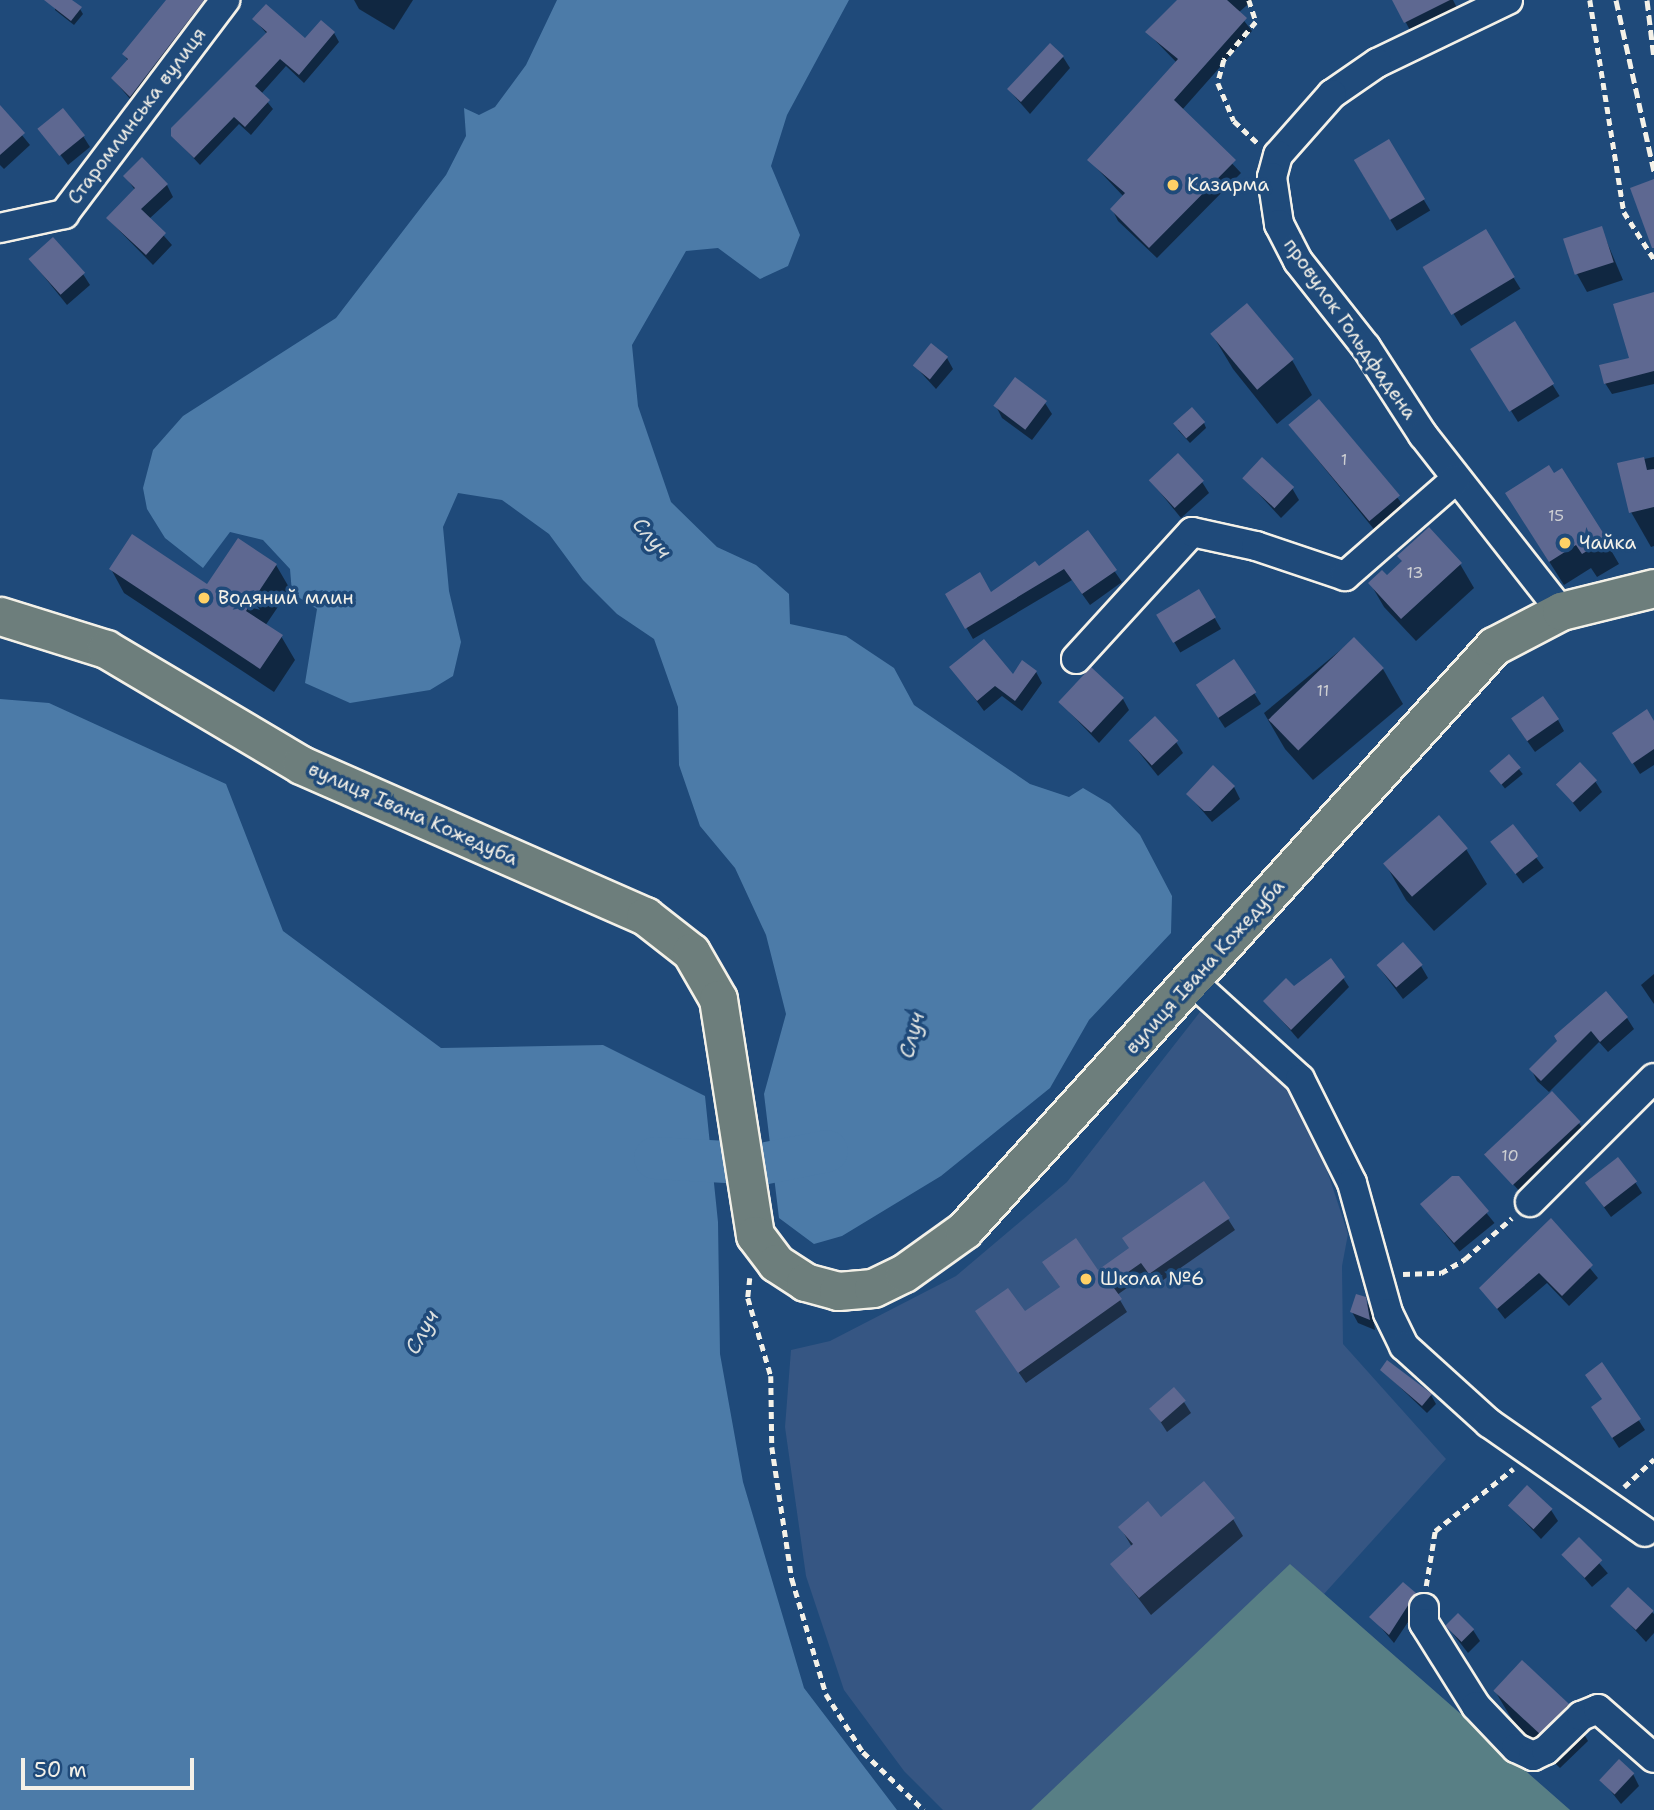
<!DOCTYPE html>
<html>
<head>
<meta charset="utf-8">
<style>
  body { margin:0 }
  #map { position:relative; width:1654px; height:1810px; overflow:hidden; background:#1f4a7a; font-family:"Shantell Sans",sans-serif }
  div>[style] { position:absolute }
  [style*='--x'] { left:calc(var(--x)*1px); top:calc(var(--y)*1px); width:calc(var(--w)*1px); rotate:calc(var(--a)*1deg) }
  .built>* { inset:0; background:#365683 }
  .green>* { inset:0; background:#587f85 }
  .water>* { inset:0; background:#4c7ba8 }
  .shadow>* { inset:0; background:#0007; transform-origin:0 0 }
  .river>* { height:42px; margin:-21px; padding:0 21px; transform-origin:21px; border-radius:21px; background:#4c7ba8 }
  .building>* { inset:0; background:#5e6891; transform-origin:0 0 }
  .path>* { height:4.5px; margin-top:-2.25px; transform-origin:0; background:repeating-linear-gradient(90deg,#f4f1e8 0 7px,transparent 0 12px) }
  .roads { filter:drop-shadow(2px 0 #f4f1e8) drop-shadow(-2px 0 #f4f1e8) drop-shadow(0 2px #f4f1e8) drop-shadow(0 -2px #f4f1e8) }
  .minor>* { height:28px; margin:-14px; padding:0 14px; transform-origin:14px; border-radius:14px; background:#1f4a7a }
  .major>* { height:37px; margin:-18.5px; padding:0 18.5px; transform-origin:18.5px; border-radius:18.5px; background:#6d7e7c }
  .rail>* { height:5px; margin-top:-2.5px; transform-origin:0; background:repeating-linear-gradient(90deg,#f4f1e8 0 10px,transparent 0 15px) }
  .dots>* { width:19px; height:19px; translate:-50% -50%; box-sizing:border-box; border:4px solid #1f4a7a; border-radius:50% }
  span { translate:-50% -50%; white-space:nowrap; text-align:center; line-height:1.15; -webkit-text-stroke:7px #1f4a7a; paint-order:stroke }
  .number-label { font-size:16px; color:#cecfd2 }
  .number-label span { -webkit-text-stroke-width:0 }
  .street-label { font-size:19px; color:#f4f1e8 }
  .poi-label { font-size:19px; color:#f4f1e8 }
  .left { translate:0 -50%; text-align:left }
  .water-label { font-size:21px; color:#dbdfde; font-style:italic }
  .scale { position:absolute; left:21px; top:1758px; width:173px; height:32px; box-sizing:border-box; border:4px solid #f4f1e8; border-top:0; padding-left:9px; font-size:21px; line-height:24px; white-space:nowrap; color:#f4f1e8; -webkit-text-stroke:5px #1f4a7a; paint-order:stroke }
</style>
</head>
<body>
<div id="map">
  <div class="built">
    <i style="clip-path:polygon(1200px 1012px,1289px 1091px,1321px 1152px,1348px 1234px,1342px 1266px,1343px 1344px,1446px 1459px,1324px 1594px,1570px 1810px,943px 1810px,904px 1771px,844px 1690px,806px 1576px,785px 1427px,791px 1350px,830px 1341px,956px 1276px,1067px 1182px)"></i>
  </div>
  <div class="green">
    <i style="clip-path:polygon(1290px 1564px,1570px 1810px,1031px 1810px)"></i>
  </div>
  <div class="water">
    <i style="clip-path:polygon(557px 0,849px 0,787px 115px,771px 166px,800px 235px,788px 266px,760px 279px,718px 248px,686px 251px,632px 345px,638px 406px,671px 502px,717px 547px,756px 565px,789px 594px,790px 624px,846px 636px,894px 668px,914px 705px,1030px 784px,1069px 797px,1083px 788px,1110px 804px,1140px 835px,1172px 896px,1171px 933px,1089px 1020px,1050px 1088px,941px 1176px,842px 1236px,814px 1244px,779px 1218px,764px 1094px,786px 1014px,766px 935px,735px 868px,700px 826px,679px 765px,678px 707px,654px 639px,617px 614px,583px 580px,549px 534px,502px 500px,458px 493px,443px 527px,449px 591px,461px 642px,453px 676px,430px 690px,350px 703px,305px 683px,317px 609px,292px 593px,290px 569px,263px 540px,230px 532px,203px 568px,165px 538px,147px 509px,143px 488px,153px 450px,183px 416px,336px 318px,446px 175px,466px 136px,464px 108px,479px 115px,495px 107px,526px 65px)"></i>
    <i style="clip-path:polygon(0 699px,49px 703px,226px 784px,283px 931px,441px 1048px,603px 1045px,705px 1096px,718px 1222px,720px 1354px,743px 1482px,804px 1688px,897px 1810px,0 1810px)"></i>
  </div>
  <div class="shadow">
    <i style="clip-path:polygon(55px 0,70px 0,80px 9px,83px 14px,74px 25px,55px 10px)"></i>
    <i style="clip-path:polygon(167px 0,217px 0,136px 106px,113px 79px,128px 61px,124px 54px)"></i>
    <i style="clip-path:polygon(354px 0,413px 0,394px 30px,359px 9px)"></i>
    <i style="clip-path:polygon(1180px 0,1253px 0,1238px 13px,1252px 31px,1182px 110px,1241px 173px,1157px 258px,1118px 221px,1112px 209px,1124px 197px,1089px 160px,1177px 63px,1147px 32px)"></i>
    <i style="clip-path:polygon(1394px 0,1453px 0,1458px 10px,1412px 34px)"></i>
    <i style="clip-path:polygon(254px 19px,305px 41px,334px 33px,339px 42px,304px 83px,286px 66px,261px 94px,273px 109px,251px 135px,239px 124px,200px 165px,172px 135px,267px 34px)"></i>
    <i style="clip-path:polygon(1063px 57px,1070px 68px,1030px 114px,1010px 91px)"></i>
    <i style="clip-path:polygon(0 108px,30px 145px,4px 169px,0 165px)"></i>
    <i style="clip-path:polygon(41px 129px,83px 136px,90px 147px,68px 165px)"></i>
    <i style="left:1389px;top:142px;width:80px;height:39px;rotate:59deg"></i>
    <i style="clip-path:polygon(125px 176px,167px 185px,173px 197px,149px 219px,172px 245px,153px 265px,108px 219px,135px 190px)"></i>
    <i style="clip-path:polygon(1601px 228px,1623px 280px,1587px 292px,1577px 274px)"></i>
    <i style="left:1485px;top:232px;width:67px;height:70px;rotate:58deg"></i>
    <i style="clip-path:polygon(30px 259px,83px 274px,90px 285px,67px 305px)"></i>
    <i style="clip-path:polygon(1654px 294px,1654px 384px,1612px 394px,1605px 383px,1631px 359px)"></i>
    <i style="left:1514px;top:323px;width:86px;height:49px;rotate:58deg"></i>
    <i style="clip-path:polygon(1212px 334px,1292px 360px,1312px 395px,1277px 424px,1233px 369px)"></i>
    <i style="clip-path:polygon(947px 358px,953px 369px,936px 389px,914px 365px)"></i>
    <i style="left:1319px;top:401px;width:139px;height:38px;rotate:51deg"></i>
    <i style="clip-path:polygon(1045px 403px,1052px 414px,1032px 440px,1002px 418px,996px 406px)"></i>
    <i style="clip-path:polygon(1204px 423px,1206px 428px,1190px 443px,1178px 430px)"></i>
    <i style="clip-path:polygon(1654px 457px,1654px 546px,1651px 547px,1631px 512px,1619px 464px)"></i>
    <i style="clip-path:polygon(1244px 478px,1292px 488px,1299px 500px,1281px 518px)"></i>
    <i style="clip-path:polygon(1150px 480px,1202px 482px,1209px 493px,1181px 518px)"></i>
    <i style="clip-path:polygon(1521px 517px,1605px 540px,1619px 564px,1597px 577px,1591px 568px,1564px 585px)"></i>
    <i style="clip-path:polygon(1088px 533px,1122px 582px,1090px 605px,1072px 580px,973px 639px,947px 594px,991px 594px,1038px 569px)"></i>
    <i style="clip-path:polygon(1460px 564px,1474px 588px,1416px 641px,1384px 607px,1370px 583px)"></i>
    <i style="clip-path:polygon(276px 565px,290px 589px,265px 626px,281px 636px,295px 660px,274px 692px,124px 593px,111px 569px,208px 586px)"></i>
    <i style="left:1199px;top:591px;width:44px;height:47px;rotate:60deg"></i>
    <i style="clip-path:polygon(1354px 639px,1383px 669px,1403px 704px,1313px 780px,1285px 749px,1264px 713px)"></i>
    <i style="clip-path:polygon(952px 668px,1013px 676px,1036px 672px,1042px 683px,1022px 711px,1002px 696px,984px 711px)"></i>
    <i style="clip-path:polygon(1254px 693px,1261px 704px,1225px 728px,1205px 697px)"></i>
    <i style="clip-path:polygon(1123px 699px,1129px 710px,1099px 743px,1059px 701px)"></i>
    <i style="clip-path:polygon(1558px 720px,1564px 731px,1535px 752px,1520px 731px)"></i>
    <i style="clip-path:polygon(1654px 724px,1654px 765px,1640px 774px,1621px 744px)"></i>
    <i style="clip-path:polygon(1130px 741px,1176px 742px,1183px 753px,1158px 776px)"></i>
    <i style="left:1509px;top:757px;width:22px;height:23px;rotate:51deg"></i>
    <i style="clip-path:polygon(1595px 781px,1602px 792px,1580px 812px,1558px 784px)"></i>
    <i style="clip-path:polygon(1234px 787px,1240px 799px,1212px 822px,1188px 794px)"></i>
    <i style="left:1513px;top:827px;width:51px;height:26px;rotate:53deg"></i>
    <i style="clip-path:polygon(1466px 849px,1487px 884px,1434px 931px,1406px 900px,1386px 865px)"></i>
    <i style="clip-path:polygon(1378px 966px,1421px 966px,1428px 978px,1403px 999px)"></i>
    <i style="clip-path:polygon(1654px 974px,1654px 1004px,1641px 985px)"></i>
    <i style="clip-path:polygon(1343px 978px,1349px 987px,1298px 1039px,1265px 1001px,1294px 988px)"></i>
    <i style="clip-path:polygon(1627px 1018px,1634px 1029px,1608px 1052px,1599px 1042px,1549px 1092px,1537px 1081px,1531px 1069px,1559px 1042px)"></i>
    <i style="clip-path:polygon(1579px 1123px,1586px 1135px,1522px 1194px,1485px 1153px)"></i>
    <i style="left:1458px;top:1178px;width:58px;height:45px;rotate:51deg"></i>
    <i style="clip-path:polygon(1635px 1182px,1642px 1193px,1611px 1217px,1587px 1184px)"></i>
    <i style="clip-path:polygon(1228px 1219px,1235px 1230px,1156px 1285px,1148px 1273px,1117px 1295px,1127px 1312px,1026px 1383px,984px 1323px,1025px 1314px,1061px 1288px,1051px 1274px,1098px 1272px)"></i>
    <i style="clip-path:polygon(1551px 1221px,1598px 1278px,1569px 1306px,1547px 1283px,1505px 1319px,1481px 1288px)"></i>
    <i style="clip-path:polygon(1365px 1299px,1372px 1311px,1375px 1330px,1358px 1323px,1352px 1312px)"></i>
    <i style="clip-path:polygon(1602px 1364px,1645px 1430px,1619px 1448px,1599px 1417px,1604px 1400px)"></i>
    <i style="clip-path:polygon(1382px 1370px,1431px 1395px,1436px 1404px,1427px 1413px)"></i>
    <i style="clip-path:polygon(1184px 1402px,1191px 1413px,1167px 1432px,1151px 1407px)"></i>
    <i style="clip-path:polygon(1510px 1506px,1551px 1510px,1558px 1521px,1541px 1539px)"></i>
    <i style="clip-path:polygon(1161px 1519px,1233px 1519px,1243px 1536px,1151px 1615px,1112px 1564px,1132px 1547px,1120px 1527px)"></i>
    <i style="left:1579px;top:1540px;width:44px;height:21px;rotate:49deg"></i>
    <i style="clip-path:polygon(1628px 1590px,1654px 1614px,1654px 1633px,1646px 1642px,1613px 1606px)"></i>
    <i style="clip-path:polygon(1415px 1594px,1420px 1604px,1394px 1643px,1372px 1617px)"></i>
    <i style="clip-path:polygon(1447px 1626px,1473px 1630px,1480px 1641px,1468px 1653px)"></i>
    <i style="clip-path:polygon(1522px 1663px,1568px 1706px,1588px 1741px,1560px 1768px,1516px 1726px,1495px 1691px)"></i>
    <i style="clip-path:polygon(1633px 1774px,1639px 1786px,1621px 1804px,1601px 1779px)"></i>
  </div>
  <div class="river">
    <i style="--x:655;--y:1158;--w:107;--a:3.2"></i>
    <i style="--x:762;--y:1164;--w:66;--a:-11.3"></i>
  </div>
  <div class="building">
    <i style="clip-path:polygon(44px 0,72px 0,82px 7px,71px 21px)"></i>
    <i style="clip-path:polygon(166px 0,204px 0,130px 97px,111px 78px,128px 59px,122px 54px)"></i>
    <i style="clip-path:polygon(1177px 0,1227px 0,1247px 18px,1174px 100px,1236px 160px,1149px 248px,1110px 209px,1125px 193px,1087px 160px,1178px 59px,1145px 32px)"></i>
    <i style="clip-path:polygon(1392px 0,1450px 0,1404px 23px)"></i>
    <i style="clip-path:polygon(266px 4px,305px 38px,321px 20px,335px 32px,299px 75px,280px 59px,255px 86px,270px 100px,245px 127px,234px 117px,194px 158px,171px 136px,171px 128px,267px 32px,252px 19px)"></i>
    <i style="left:1050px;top:43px;width:19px;height:63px;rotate:43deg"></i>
    <i style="clip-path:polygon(0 105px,25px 133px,0 155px)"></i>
    <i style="left:63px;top:108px;width:35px;height:33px;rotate:51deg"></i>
    <i style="left:1389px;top:139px;width:70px;height:41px;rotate:59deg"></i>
    <i style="clip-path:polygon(142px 157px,168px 184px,141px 209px,166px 233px,146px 255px,106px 218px,135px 188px,123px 176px)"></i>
    <i style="clip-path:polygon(1654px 179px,1654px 248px,1652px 248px,1630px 188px)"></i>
    <i style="left:1602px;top:226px;width:38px;height:41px;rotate:72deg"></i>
    <i style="left:1486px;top:229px;width:56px;height:74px;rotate:59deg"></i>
    <i style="left:53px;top:237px;width:48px;height:33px;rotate:48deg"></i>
    <i style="clip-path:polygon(1654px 292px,1654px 371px,1604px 384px,1599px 365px,1629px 358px,1613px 304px)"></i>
    <i style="left:1247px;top:303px;width:73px;height:48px;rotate:50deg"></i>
    <i style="left:1515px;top:321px;width:74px;height:53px;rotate:58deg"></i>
    <i style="left:931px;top:343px;width:22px;height:29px;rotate:39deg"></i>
    <i style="left:1015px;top:377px;width:40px;height:36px;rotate:37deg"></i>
    <i style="left:1319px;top:399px;width:126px;height:40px;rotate:50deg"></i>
    <i style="left:1192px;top:407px;width:20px;height:25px;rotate:49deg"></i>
    <i style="left:1178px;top:453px;width:38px;height:40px;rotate:47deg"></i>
    <i style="left:1262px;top:457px;width:44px;height:29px;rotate:43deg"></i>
    <i style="clip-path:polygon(1644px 457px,1647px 470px,1654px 469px,1654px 507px,1629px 513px,1617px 463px)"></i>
    <i style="clip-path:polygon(1549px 465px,1554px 473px,1562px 468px,1607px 539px,1582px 554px,1576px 545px,1549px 562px,1505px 493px)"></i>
    <i style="clip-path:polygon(1429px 527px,1462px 563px,1401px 619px,1368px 583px,1382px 570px,1387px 575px,1402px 561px,1397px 556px)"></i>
    <i style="clip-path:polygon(1088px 530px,1117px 570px,1082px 594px,1064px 569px,965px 629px,945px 594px,980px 572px,991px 592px,1035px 561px,1039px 566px)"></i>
    <i style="clip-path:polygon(132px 534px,207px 584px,238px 538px,277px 564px,246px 611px,283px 635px,260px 669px,109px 569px)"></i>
    <i style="left:1199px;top:589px;width:33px;height:50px;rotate:59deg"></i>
    <i style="left:1354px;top:637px;width:43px;height:119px;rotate:46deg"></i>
    <i style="clip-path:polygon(984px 639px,1013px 674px,1022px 660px,1037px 671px,1015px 701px,995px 686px,977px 701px,949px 667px)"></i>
    <i style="left:1234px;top:659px;width:40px;height:46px;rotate:56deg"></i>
    <i style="left:1091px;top:667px;width:45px;height:48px;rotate:43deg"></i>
    <i style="left:1543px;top:696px;width:28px;height:39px;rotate:55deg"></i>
    <i style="clip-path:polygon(1647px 709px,1654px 721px,1654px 749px,1632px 764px,1612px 733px)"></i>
    <i style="left:1155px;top:716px;width:34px;height:36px;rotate:47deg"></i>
    <i style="left:1509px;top:754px;width:18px;height:26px;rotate:49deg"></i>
    <i style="left:1580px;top:762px;width:25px;height:33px;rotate:47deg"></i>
    <i style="clip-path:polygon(1213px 765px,1235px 786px,1211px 811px,1204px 811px,1186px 794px)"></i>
    <i style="left:1439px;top:815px;width:44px;height:74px;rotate:49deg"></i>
    <i style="left:1513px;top:824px;width:41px;height:29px;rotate:52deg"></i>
    <i style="left:1403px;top:942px;width:30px;height:35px;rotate:49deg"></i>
    <i style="clip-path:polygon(1331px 958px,1345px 977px,1291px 1030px,1263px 1001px,1286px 978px,1294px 986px)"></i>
    <i style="clip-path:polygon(1606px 991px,1628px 1017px,1600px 1042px,1591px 1031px,1541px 1081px,1529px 1069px,1557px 1041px,1554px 1036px)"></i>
    <i style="left:1552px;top:1091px;width:42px;height:93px;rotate:47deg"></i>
    <i style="left:1618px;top:1157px;width:31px;height:42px;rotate:52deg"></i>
    <i style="clip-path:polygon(1452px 1176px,1459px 1176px,1489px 1211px,1454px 1243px,1420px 1204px)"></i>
    <i style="clip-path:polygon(1204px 1181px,1230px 1218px,1149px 1274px,1141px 1263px,1111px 1284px,1122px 1299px,1018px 1373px,975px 1311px,1008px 1288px,1025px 1311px,1060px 1287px,1042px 1262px,1076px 1238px,1098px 1270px,1129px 1248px,1122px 1238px)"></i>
    <i style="clip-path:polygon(1551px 1218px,1593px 1265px,1562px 1296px,1539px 1273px,1497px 1309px,1479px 1288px)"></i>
    <i style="clip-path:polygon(1356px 1294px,1366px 1297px,1370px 1320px,1350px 1312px)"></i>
    <i style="clip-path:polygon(1387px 1360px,1432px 1394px,1422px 1406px,1380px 1370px)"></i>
    <i style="clip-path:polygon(1602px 1362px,1641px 1419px,1612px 1438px,1591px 1407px,1602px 1399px,1585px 1375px)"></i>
    <i style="left:1174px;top:1387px;width:18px;height:33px;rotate:49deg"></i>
    <i style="clip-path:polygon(1204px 1481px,1235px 1518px,1139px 1598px,1110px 1564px,1133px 1544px,1118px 1527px,1148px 1501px,1161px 1517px)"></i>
    <i style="left:1527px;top:1485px;width:35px;height:28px;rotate:43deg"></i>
    <i style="left:1579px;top:1537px;width:33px;height:25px;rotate:45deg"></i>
    <i style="clip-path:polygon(1403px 1582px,1416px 1593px,1389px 1635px,1369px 1617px)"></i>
    <i style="left:1628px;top:1587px;width:35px;height:26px;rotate:43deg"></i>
    <i style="left:1458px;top:1613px;width:23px;height:18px;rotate:45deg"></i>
    <i style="left:1522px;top:1660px;width:64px;height:42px;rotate:43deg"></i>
    <i style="left:1619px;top:1759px;width:21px;height:29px;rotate:43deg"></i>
  </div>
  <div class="path">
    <i style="--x:1249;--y:0;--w:23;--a:72"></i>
    <i style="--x:1256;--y:22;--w:50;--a:130.1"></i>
    <i style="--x:1224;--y:60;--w:24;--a:105"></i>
    <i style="--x:1218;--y:83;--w:41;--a:67.2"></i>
    <i style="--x:1234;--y:121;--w:34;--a:43"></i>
    <i style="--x:1590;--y:0;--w:215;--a:80.9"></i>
    <i style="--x:1624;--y:212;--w:56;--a:57.4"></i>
    <i style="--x:1403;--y:1274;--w:38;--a:-2"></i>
    <i style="--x:1441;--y:1273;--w:28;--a:-30"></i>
    <i style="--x:1465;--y:1259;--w:62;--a:-41.1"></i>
    <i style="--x:750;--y:1278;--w:20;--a:96"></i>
    <i style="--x:748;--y:1298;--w:81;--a:73.6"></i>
    <i style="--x:771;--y:1376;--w:71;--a:89.2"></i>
    <i style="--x:772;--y:1447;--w:134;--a:81.4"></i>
    <i style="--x:792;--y:1579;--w:120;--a:73.5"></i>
    <i style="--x:826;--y:1694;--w:69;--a:57.5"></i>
    <i style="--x:863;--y:1752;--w:84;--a:43.6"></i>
    <i style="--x:1624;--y:1487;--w:41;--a:-43"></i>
    <i style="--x:1426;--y:1586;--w:56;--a:-80.7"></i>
    <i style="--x:1435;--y:1531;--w:100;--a:-38.5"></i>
  </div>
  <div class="roads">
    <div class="minor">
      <i style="--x:1508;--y:0;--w:145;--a:154.3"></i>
      <i style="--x:1377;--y:63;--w:55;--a:145.4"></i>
      <i style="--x:1332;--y:94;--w:81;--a:131.5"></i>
      <i style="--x:1278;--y:155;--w:23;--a:105"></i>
      <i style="--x:1272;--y:177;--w:48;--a:81.5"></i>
      <i style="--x:1279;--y:224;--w:42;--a:62.8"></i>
      <i style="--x:1298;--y:261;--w:110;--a:51.7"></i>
      <i style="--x:1366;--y:347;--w:105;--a:57.1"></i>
      <i style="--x:1423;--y:435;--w:224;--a:51.9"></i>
      <i style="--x:0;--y:228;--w:66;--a:-12.3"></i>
      <i style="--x:64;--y:214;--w:268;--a:-53"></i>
      <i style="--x:1076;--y:659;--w:172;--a:-47.6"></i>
      <i style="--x:1192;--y:532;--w:66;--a:12.3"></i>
      <i style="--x:1256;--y:546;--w:94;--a:18.6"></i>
      <i style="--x:1345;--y:576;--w:147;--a:-41.1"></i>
      <i style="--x:1193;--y:982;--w:144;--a:42.2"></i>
      <i style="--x:1300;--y:1079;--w:116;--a:63.4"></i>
      <i style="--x:1352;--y:1183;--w:135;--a:74.5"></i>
      <i style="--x:1388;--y:1313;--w:37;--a:64"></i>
      <i style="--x:1404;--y:1346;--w:115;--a:42.2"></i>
      <i style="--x:1489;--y:1423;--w:190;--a:34.9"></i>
      <i style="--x:1530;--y:1202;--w:175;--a:-45"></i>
      <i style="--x:1424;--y:1608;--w:15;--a:90"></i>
      <i style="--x:1424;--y:1623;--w:98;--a:57.9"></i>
      <i style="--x:1476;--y:1706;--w:58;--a:46.4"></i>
      <i style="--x:1516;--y:1748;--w:19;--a:25"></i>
      <i style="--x:1533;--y:1756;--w:14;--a:-25"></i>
      <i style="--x:1546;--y:1750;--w:49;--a:-44.2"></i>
      <i style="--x:1581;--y:1716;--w:18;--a:-22"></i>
      <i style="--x:1598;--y:1709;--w:74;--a:41.2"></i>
    </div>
    <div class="major">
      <i style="--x:0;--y:616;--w:111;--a:17.3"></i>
      <i style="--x:106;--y:649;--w:227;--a:30.7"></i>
      <i style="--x:301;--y:765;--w:376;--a:23.7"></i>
      <i style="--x:645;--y:916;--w:58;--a:38"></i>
      <i style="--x:691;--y:952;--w:54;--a:60.1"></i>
      <i style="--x:718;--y:999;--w:239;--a:81.1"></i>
      <i style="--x:755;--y:1235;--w:35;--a:53"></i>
      <i style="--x:776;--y:1263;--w:35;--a:33"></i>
      <i style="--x:805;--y:1282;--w:34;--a:15"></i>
      <i style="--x:838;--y:1291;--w:35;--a:-5"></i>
      <i style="--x:873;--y:1288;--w:34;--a:-26"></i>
      <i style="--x:904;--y:1273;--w:74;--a:-35.6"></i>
      <i style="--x:964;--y:1230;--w:789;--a:-47.78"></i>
      <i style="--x:1494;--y:646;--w:76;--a:-27.6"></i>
      <i style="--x:1561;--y:611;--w:96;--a:-13.9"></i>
    </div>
  </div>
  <div class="rail">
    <i style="--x:1616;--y:0;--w:176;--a:77.5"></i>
    <i style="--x:1647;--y:0;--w:59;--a:83.2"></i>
  </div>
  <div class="dots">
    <i style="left:1173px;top:185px;background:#ffd166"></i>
    <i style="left:1565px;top:543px;background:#ffd166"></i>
    <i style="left:204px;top:598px;background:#ffd166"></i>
    <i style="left:1086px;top:1279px;background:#ffd166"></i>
  </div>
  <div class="number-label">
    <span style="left:1344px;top:460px">1</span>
    <span style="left:1556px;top:516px">15</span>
    <span style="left:1415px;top:573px">13</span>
    <span style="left:1323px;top:691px">11</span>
    <span style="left:1510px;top:1156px">10</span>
  </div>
  <div class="street-label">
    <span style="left:137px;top:116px;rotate:-53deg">Старомлинська вулиця</span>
    <span style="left:1350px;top:329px;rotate:55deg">провулок Гольдфадена</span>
    <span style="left:413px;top:814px;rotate:24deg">вулиця Івана Кожедуба</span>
    <span style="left:1205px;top:967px;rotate:-48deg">вулиця Івана Кожедуба</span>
  </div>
  <div class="poi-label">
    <span class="left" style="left:1187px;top:185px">Казарма</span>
    <span class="left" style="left:1579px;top:543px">Чайка</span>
    <span class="left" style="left:218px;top:598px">Водяний млин</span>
    <span class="left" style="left:1100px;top:1279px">Школа №6</span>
  </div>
  <div class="water-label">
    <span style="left:652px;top:538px;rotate:49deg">Случ</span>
    <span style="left:912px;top:1035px;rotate:-75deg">Случ</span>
    <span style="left:422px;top:1332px;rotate:-61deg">Случ</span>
  </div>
  <div class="scale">50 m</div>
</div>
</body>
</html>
